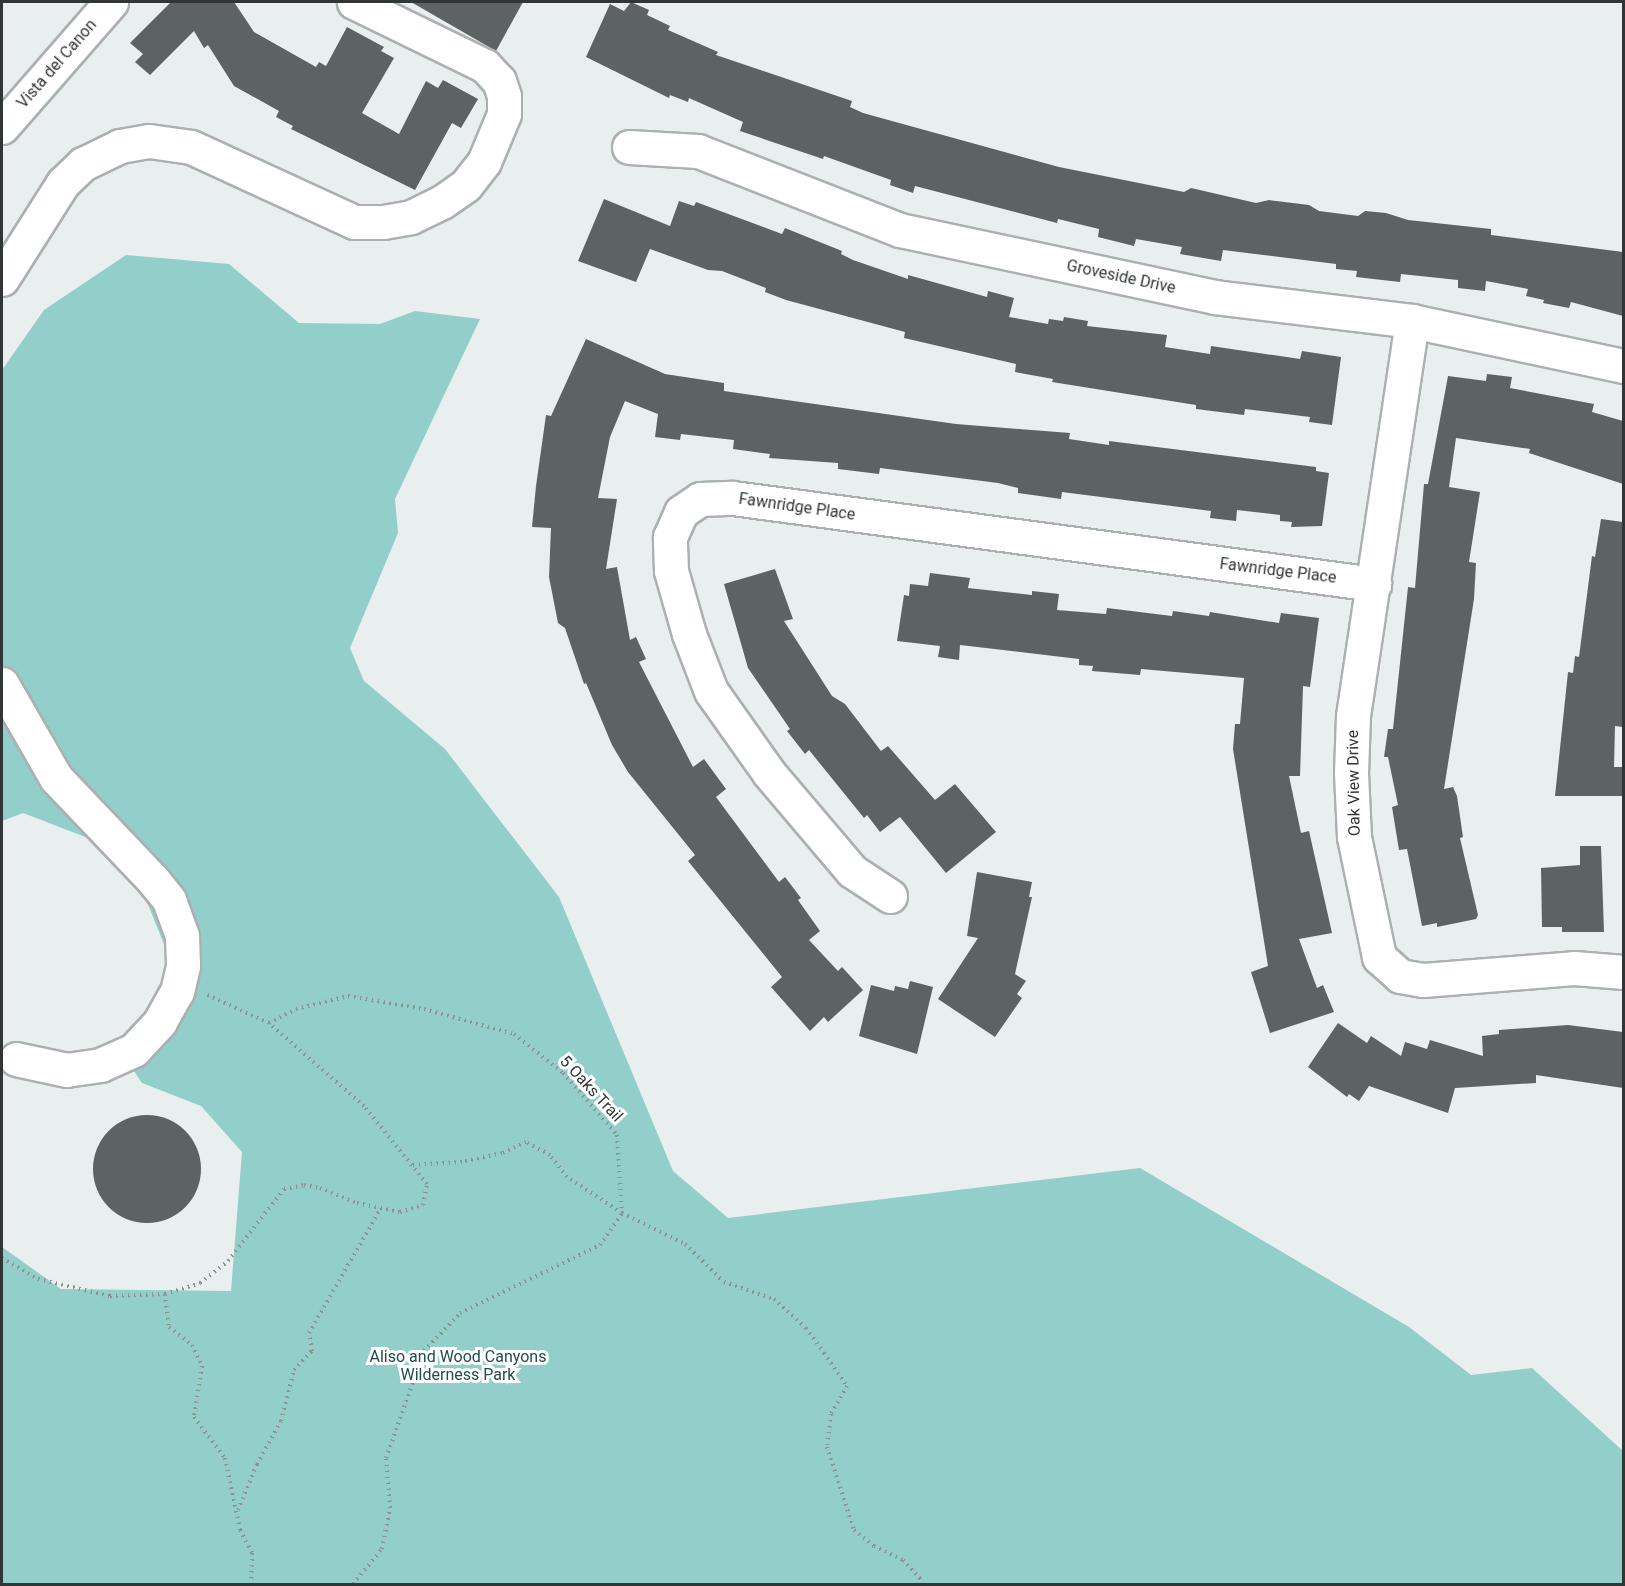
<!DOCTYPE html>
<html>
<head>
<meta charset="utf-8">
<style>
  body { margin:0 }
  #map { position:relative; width:1625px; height:1586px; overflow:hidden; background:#e8efee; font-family:Roboto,sans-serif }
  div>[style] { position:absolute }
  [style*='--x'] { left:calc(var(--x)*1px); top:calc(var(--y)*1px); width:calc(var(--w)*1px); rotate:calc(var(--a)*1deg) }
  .green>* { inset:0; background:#92cfca }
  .building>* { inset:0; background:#5d6363 }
  .round { border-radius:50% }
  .path>* { height:4px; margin-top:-2px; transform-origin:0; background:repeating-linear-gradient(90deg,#8c9191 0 1.5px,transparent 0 6px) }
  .roads { filter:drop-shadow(2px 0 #aab1b0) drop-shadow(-2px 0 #aab1b0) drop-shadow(0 2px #aab1b0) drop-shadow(0 -2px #aab1b0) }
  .minor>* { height:33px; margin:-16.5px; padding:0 16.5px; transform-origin:16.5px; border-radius:16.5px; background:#fff }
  span { translate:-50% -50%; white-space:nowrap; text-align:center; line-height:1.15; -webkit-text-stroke:6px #fff; paint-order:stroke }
  .street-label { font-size:16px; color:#323535 }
  .park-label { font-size:16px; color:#224c4a }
  .frame { position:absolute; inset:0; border:3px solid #323535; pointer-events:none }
</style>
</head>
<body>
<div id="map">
  <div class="green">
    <i style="clip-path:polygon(126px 255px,229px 264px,299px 323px,380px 324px,415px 311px,480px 319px,395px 499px,398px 533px,350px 648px,364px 681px,445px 749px,559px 897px,673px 1171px,728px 1218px,1140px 1168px,1409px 1327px,1471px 1375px,1532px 1368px,1623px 1451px,1623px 1584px,2px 1584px,2px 1247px,61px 1289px,231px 1291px,242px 1152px,201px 1106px,142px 1083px,130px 1065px,170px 1027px,166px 949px,127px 853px,23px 813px,2px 821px,2px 370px,44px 310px)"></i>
  </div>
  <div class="building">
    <i style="clip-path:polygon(171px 2px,234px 2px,254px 32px,316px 67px,319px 62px,326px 66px,347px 27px,384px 47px,381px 51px,394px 58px,362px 113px,399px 134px,426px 81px,438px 88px,443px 80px,478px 99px,461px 128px,452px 123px,415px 190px,291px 129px,293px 126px,276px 117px,279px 111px,234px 86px,208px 45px,204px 48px,194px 31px,150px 75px,135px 62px,143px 54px,130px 43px)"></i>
    <i style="clip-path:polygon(411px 2px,523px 2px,496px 51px)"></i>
    <i style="clip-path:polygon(631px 2px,649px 10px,647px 15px,670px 26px,668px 30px,718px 52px,716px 55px,852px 101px,850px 107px,863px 113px,1059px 167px,1184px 192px,1191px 188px,1256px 203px,1269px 200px,1309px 205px,1319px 211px,1358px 216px,1365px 211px,1386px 213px,1408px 220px,1491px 229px,1491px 235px,1623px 252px,1623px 316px,1571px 302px,1569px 308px,1543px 303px,1544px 300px,1526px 296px,1528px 289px,1486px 281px,1485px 291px,1458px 288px,1458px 280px,1401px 274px,1400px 282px,1356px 277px,1357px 271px,1336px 269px,1336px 264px,1223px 250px,1221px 261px,1180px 254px,1182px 247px,1136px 239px,1134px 246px,1098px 237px,1099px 229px,1058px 219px,1057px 223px,915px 186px,913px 193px,890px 185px,891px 180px,824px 156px,823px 159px,740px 131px,743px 122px,689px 98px,688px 102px,670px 95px,669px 98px,586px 57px,610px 4px,624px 11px)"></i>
    <i style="clip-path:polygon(604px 199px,670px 226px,679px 201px,694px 206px,696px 202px,782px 234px,785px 228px,842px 251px,841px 254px,853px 260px,908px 279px,908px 275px,987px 297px,988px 291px,1014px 298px,1009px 317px,1048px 324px,1049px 319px,1063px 321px,1064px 317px,1088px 321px,1087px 326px,1167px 335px,1165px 347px,1210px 354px,1211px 346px,1300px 359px,1302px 351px,1341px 357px,1332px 425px,1309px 422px,1310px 417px,1245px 409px,1244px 415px,1196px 409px,1196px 405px,1052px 382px,1053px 379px,1015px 372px,1016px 364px,904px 338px,905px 332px,786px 300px,765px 292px,766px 288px,722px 271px,708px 270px,650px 249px,636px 282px,578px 261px)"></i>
    <i style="clip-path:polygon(586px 339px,665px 374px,724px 383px,724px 391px,956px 424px,1070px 433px,1069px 439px,1109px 445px,1109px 441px,1316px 467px,1316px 471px,1329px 473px,1322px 526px,1291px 527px,1292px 522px,1280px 521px,1280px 515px,1237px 510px,1236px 521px,1210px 518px,1211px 511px,1062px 492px,1061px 499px,1018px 493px,1018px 488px,998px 483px,880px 468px,879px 474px,838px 469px,838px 463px,769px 458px,770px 454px,733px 449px,734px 440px,681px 434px,680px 440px,655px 437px,658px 414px,625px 401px,610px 437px,598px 498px,617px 499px,606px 569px,617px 567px,630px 640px,636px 637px,646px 659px,639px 662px,693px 767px,704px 759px,726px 789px,716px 797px,779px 882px,785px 877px,801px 898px,798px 900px,820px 931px,809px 940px,838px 971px,842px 967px,863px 990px,828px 1022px,824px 1017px,810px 1031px,771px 987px,782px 977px,688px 861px,695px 855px,628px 772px,612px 745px,586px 683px,584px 684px,565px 628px,558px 623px,549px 577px,551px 528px,532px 527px,536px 486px,546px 415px,551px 416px)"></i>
    <i style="clip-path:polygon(1487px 374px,1512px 377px,1510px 388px,1594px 404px,1592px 412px,1623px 421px,1623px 484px,1529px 453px,1530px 449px,1456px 438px,1449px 487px,1480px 492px,1469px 562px,1476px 563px,1474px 599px,1444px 789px,1453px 787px,1457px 796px,1463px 837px,1460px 838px,1478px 915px,1476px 919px,1437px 927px,1437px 923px,1422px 926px,1407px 849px,1399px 850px,1392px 807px,1398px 805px,1388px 757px,1384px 757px,1388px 729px,1393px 729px,1408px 587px,1415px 588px,1424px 484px,1428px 484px,1448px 376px,1486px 381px)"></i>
    <i style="clip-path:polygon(1601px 519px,1623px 522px,1623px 727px,1615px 726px,1614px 767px,1622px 767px,1622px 796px,1555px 796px,1568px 672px,1573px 673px,1575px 656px,1579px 657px,1592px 556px,1595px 557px)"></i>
    <i style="clip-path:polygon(775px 569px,793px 619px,784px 621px,832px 696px,845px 704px,881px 751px,888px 746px,935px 800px,955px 784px,996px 832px,946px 873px,900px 817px,880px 832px,867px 815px,864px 818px,809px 750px,805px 754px,787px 731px,790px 729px,748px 668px,724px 584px)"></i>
    <i style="clip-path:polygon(930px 573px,970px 578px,968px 588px,1032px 595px,1032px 591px,1059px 594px,1057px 610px,1106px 614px,1107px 608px,1172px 616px,1173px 611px,1209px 616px,1210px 612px,1279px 623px,1281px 613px,1319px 618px,1310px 687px,1303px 686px,1300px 776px,1289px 776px,1301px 833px,1309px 831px,1332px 933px,1299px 939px,1317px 988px,1323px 985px,1334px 1012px,1270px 1033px,1251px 972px,1268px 966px,1233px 749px,1235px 724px,1240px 724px,1244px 678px,1141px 669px,1140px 675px,1092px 671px,1093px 666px,1079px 665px,1079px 659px,960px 645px,959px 660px,938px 657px,940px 646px,897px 641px,904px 595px,909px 596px,910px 584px,928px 586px)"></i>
    <i style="clip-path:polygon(1580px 846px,1601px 846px,1604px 932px,1562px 932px,1562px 927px,1542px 927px,1541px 868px,1580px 865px)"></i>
    <i style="clip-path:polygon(977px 872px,1032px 882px,1029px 897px,1032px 897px,1015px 974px,1026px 981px,1017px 994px,1022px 998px,995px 1037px,938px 999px,978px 938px,967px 936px)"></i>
    <i style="clip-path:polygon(910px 981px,933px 987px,917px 1054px,859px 1036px,871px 985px,894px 991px,895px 986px,908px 989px)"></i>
    <i style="clip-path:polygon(1338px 1023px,1367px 1043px,1371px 1036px,1401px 1056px,1405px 1042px,1427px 1049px,1430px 1040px,1483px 1056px,1482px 1036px,1499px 1034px,1499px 1030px,1568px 1025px,1623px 1032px,1623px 1088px,1536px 1075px,1536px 1083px,1455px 1088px,1448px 1113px,1369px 1086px,1359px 1101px,1349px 1094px,1347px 1097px,1308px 1067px)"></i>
    <i class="round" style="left:93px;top:1115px;width:108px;height:108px"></i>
  </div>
  <div class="path">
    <i style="--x:269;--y:1023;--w:30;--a:-27"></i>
    <i style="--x:296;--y:1009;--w:54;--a:-14"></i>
    <i style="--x:348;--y:996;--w:77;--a:9.7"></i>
    <i style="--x:424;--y:1009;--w:93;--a:15.5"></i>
    <i style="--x:514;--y:1034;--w:63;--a:38.5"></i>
    <i style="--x:563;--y:1073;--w:82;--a:48.9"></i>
    <i style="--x:617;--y:1135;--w:78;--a:86.3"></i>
    <i style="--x:622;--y:1213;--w:70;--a:26.2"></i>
    <i style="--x:685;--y:1244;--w:54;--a:44.3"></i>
    <i style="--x:724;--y:1282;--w:53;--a:18.8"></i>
    <i style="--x:774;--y:1299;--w:43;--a:42.2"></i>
    <i style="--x:806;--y:1328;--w:31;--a:54"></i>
    <i style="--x:824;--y:1353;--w:40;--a:55.1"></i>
    <i style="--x:847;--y:1386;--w:32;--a:120"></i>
    <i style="--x:831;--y:1414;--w:33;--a:97"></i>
    <i style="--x:827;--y:1447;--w:87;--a:72"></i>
    <i style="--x:854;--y:1530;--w:26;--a:39"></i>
    <i style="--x:874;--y:1546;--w:32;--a:26"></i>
    <i style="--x:903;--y:1560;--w:25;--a:47"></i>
    <i style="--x:920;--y:1578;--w:6;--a:81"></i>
    <i style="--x:2;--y:1258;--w:42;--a:30.3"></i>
    <i style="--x:38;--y:1279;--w:74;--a:13.3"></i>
    <i style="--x:110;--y:1296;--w:55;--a:-2.1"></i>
    <i style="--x:165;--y:1294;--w:37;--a:-17"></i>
    <i style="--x:200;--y:1283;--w:36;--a:-38"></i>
    <i style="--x:228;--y:1261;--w:91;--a:-52.1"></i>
    <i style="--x:284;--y:1189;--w:20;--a:-11"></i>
    <i style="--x:304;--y:1185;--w:16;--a:11"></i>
    <i style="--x:320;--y:1188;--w:40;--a:22"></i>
    <i style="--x:357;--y:1203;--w:44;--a:11.8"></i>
    <i style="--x:400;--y:1212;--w:24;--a:-17"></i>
    <i style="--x:423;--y:1205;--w:21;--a:-79"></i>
    <i style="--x:427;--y:1184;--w:100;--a:-128.9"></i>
    <i style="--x:364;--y:1106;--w:126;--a:-138.9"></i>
    <i style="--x:269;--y:1023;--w:70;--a:-155.6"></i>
    <i style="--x:165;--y:1294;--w:33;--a:83"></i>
    <i style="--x:169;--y:1327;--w:29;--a:38"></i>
    <i style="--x:192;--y:1345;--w:23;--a:65"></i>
    <i style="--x:202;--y:1366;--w:52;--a:98.9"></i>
    <i style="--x:194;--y:1417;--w:51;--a:52.9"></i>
    <i style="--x:225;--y:1458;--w:74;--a:78.2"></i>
    <i style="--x:240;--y:1530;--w:26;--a:62"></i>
    <i style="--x:252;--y:1553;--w:31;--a:92"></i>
    <i style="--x:238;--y:1510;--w:50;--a:-67.6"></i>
    <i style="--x:257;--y:1464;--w:49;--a:-60.8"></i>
    <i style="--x:281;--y:1421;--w:53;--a:-75.7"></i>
    <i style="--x:294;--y:1370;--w:26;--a:-47"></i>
    <i style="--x:312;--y:1351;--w:18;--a:-99"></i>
    <i style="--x:309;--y:1333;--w:144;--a:-60.1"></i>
    <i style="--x:353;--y:1584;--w:45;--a:-50.4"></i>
    <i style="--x:382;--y:1549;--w:42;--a:-79"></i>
    <i style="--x:390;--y:1508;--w:50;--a:-94.6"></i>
    <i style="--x:386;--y:1458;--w:114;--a:-70.4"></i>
    <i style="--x:424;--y:1351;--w:52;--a:-46.5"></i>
    <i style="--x:460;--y:1313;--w:156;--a:-25.9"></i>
    <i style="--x:600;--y:1245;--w:39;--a:-55"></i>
    <i style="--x:622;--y:1213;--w:66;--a:-146.8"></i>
    <i style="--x:567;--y:1177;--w:28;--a:-128"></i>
    <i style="--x:550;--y:1155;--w:27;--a:-152"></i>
    <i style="--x:526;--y:1142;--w:26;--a:155"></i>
    <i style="--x:502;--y:1153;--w:41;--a:167.3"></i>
    <i style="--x:462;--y:1162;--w:51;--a:176.6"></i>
  </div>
  <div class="roads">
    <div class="minor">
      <i style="--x:2;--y:127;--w:166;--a:-48.9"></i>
      <i style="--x:629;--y:147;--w:69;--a:3.3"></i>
      <i style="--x:698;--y:151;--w:217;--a:21.4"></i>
      <i style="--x:900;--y:230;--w:322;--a:12"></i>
      <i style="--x:1215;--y:297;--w:198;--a:6.9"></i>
      <i style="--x:1412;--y:321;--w:217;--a:12"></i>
      <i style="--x:2;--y:279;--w:114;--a:-57.6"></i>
      <i style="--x:63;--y:183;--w:28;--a:-44"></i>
      <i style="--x:83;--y:164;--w:41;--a:-25.9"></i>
      <i style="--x:120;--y:146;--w:29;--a:-10"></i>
      <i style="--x:149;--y:141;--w:42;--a:8.1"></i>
      <i style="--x:191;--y:147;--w:179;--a:24.7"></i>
      <i style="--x:354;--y:222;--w:29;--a:0"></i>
      <i style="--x:383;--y:222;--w:28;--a:-10"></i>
      <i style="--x:411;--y:217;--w:34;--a:-26"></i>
      <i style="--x:442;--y:202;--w:29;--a:-35"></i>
      <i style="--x:466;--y:185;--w:29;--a:-52"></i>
      <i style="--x:484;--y:162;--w:52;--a:-67.4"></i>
      <i style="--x:504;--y:114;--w:18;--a:-90"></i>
      <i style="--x:504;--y:96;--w:16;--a:-108"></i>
      <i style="--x:499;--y:81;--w:21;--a:-133"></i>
      <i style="--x:485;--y:66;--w:146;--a:-154"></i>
      <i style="--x:1412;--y:321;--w:399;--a:98.5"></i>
      <i style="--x:1353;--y:716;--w:57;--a:92"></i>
      <i style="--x:1351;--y:773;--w:64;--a:87.3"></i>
      <i style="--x:1354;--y:837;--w:123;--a:78.2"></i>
      <i style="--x:1379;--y:957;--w:28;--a:42"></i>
      <i style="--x:1400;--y:976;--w:23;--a:10"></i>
      <i style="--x:1423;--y:980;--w:151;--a:-4.5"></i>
      <i style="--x:1574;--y:968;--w:50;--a:4.6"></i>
      <i style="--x:2;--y:684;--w:108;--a:60.1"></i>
      <i style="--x:56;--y:778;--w:141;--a:46.4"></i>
      <i style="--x:153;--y:880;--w:26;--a:51"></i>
      <i style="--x:169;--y:900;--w:38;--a:70"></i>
      <i style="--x:182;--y:936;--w:30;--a:88"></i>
      <i style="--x:183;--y:966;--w:26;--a:103"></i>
      <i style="--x:177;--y:991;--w:35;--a:119"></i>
      <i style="--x:160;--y:1022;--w:38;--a:133"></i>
      <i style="--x:134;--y:1050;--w:36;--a:156"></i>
      <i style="--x:101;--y:1065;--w:34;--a:172"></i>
      <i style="--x:67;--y:1070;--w:52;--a:-167.8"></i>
      <i style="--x:890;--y:896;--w:45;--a:-146.7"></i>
      <i style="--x:852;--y:871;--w:128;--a:-130.3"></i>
      <i style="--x:769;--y:773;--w:100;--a:-125.3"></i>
      <i style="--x:711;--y:691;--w:61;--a:-111.1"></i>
      <i style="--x:689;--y:634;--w:66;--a:-105.9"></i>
      <i style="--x:671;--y:571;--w:34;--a:-92"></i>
      <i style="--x:670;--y:537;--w:27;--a:-66"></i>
      <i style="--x:681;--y:512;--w:23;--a:-34"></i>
      <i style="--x:700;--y:499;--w:33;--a:-2"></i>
      <i style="--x:733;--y:498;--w:647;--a:7.64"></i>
    </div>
  </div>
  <div class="street-label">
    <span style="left:57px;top:64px;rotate:-49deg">Vista del Canon</span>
    <span style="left:1121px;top:277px;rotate:12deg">Groveside Drive</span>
    <span style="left:797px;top:507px;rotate:8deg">Fawnridge Place</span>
    <span style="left:1278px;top:571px;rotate:7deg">Fawnridge Place</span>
    <span style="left:1354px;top:783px;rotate:-91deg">Oak View Drive</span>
    <span style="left:591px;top:1089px;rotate:47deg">5 Oaks Trail</span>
  </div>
  <div class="park-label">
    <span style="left:458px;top:1366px">Aliso and Wood Canyons<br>Wilderness Park</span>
  </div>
  <div class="frame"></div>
</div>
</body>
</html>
